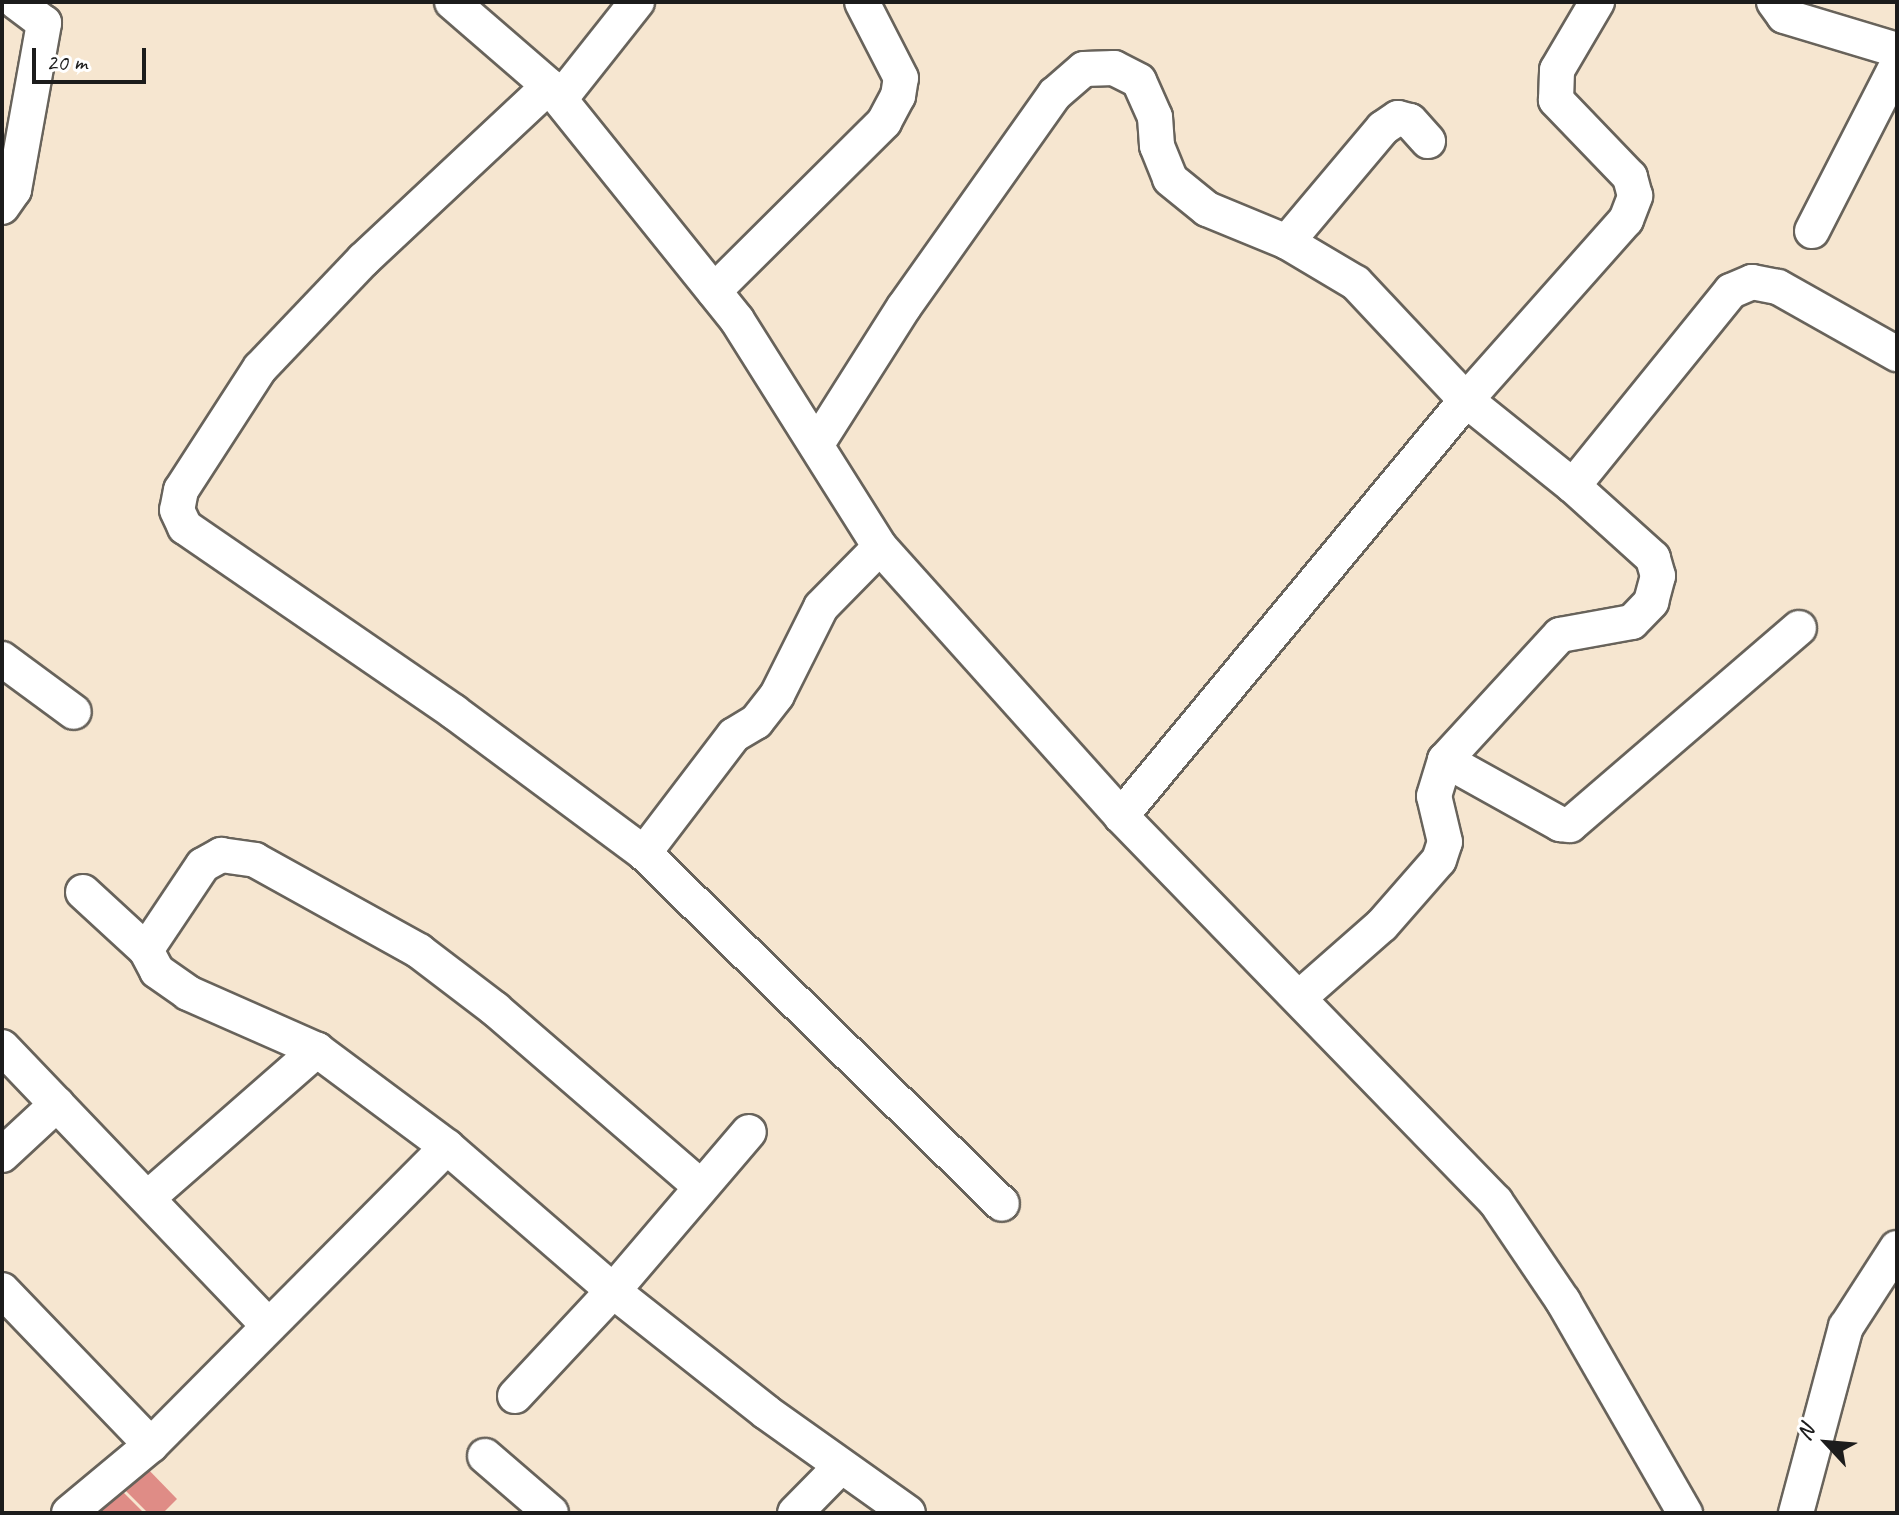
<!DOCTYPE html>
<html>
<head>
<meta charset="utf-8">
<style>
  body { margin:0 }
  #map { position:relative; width:1899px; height:1515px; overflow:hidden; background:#f6e6d0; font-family:Caveat,sans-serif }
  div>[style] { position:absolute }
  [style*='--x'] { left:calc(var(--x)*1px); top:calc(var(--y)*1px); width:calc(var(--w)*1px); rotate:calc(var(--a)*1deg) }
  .building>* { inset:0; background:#df8c86 }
  .roads { filter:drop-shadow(2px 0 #68635b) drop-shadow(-2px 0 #68635b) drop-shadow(0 2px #68635b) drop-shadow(0 -2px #68635b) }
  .minor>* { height:34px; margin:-17px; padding:0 17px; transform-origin:17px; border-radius:17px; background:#fff }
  span { translate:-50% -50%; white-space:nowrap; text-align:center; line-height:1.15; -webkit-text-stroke:6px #fff; paint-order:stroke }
  .frame { position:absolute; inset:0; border:4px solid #1c1c1c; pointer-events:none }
  .north { position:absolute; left:1787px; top:1403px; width:80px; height:80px; -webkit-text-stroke:6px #fff; paint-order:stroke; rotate:296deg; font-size:22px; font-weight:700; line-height:32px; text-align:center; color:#1c1c1c }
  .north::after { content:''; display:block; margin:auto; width:28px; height:36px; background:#1c1c1c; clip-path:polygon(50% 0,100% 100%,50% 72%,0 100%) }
  .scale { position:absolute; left:32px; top:48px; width:114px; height:36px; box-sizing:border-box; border:4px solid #1c1c1c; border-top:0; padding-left:10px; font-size:24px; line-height:28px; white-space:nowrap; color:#1c1c1c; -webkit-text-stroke:6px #fff; paint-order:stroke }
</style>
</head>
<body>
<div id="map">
  <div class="building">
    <i style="clip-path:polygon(144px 1465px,177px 1499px,163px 1513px,148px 1513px,122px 1487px)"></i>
    <i style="clip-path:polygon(120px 1489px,144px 1513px,83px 1513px)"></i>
  </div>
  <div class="roads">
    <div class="minor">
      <i style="--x:452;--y:2;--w:128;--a:40.9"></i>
      <i style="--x:549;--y:86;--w:300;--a:51.2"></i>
      <i style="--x:737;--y:320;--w:268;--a:57.8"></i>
      <i style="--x:880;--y:547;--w:361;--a:48.1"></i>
      <i style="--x:1121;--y:816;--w:538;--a:45.83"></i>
      <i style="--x:1496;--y:1202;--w:120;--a:55.9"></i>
      <i style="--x:1563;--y:1301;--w:245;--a:60.1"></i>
      <i style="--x:1774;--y:2;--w:17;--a:54"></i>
      <i style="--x:1784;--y:16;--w:118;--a:16.7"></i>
      <i style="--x:549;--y:86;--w:255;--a:136.9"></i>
      <i style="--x:363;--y:260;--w:149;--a:133.6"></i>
      <i style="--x:260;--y:368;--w:145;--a:122.9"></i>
      <i style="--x:181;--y:490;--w:20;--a:101"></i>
      <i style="--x:177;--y:510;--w:19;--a:65"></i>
      <i style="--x:185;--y:527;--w:326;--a:34.5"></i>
      <i style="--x:454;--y:712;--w:237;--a:36.6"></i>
      <i style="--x:644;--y:853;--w:501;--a:44.43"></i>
      <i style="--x:560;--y:99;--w:124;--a:-51.6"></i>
      <i style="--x:2;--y:207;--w:21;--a:-55"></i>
      <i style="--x:14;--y:190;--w:170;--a:-79.8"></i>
      <i style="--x:44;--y:23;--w:35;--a:-143"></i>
      <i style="--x:1812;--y:231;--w:186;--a:-62.9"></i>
      <i style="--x:1287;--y:242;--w:149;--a:-49.9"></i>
      <i style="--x:1383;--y:128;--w:18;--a:-34"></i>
      <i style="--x:1398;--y:118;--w:12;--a:14"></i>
      <i style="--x:1410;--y:121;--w:27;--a:48"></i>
      <i style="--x:714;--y:291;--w:240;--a:-44.8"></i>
      <i style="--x:884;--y:122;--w:30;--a:-62"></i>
      <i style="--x:898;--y:96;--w:18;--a:-81"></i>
      <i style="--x:901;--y:78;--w:85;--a:-117.2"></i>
      <i style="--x:817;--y:444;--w:162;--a:-57.6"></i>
      <i style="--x:904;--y:307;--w:261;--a:-54.7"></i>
      <i style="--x:1055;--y:94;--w:38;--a:-41"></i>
      <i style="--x:1084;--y:69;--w:30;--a:-2"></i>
      <i style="--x:1114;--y:68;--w:28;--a:27"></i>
      <i style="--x:1139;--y:81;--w:39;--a:66"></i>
      <i style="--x:1155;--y:117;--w:29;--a:86"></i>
      <i style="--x:1157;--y:146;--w:35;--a:68"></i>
      <i style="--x:1170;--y:179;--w:48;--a:39"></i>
      <i style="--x:1207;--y:209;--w:87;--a:22.4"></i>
      <i style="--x:1287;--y:242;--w:80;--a:30.7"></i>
      <i style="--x:1356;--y:283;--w:161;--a:46.8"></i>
      <i style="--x:1466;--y:400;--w:137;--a:38.8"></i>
      <i style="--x:1573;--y:486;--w:251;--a:-51"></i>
      <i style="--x:1731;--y:291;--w:23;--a:-23"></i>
      <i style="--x:1752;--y:282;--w:26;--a:11"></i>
      <i style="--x:1778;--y:287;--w:137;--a:29.4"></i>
      <i style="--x:2;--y:659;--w:89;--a:36.4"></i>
      <i style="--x:1445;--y:760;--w:132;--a:29.1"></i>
      <i style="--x:1560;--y:824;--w:10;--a:6"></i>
      <i style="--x:1570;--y:825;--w:302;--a:-40.7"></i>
      <i style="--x:1121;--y:816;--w:540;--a:-50.33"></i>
      <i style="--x:1466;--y:400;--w:241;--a:-48.4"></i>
      <i style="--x:1626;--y:220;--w:26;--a:-69"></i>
      <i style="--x:1635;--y:196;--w:20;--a:-105"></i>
      <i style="--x:1630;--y:177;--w:107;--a:-133.9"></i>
      <i style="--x:1556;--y:100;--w:30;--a:-88"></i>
      <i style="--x:1557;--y:70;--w:79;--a:-59.5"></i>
      <i style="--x:644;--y:853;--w:148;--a:-52.7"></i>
      <i style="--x:734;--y:735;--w:26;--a:-31"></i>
      <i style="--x:756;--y:722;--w:34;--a:-52"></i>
      <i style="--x:777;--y:695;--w:98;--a:-63.4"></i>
      <i style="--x:821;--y:607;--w:84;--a:-45.5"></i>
      <i style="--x:83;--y:892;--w:86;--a:42.6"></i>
      <i style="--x:146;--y:950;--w:24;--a:62"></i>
      <i style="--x:157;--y:971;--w:38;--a:35"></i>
      <i style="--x:188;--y:993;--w:141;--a:23.8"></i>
      <i style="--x:317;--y:1050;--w:162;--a:36.7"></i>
      <i style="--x:447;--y:1147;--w:220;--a:40.9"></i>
      <i style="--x:613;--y:1291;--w:195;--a:38.3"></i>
      <i style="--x:766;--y:1412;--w:174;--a:35.4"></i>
      <i style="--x:146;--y:950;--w:102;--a:-56.2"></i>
      <i style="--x:203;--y:865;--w:21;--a:-29"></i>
      <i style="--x:221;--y:855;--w:34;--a:8"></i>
      <i style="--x:255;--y:860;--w:188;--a:29"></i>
      <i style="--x:419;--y:951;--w:96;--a:37.3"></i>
      <i style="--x:495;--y:1009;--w:269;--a:40.8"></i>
      <i style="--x:1300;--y:997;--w:109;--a:-41.3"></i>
      <i style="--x:1382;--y:925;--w:86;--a:-48.8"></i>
      <i style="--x:1439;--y:860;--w:19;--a:-72"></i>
      <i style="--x:1445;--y:842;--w:47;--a:-103.4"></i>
      <i style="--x:1434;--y:796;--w:38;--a:-73"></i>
      <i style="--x:1445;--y:760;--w:170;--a:-47.4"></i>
      <i style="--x:1560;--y:635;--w:73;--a:-10.2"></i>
      <i style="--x:1632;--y:622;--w:28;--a:-46"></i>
      <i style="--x:1651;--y:602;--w:27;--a:-75"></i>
      <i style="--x:1658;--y:576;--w:19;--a:-106"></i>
      <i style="--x:1653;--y:558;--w:108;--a:-138"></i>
      <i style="--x:2;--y:1047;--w:385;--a:46.3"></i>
      <i style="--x:2;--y:1155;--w:75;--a:-42.8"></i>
      <i style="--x:150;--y:1196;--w:222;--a:-41.2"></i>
      <i style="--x:2;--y:1290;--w:215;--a:46.1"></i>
      <i style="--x:515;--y:1396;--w:144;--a:-47"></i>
      <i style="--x:613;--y:1291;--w:209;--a:-49.5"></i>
      <i style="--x:485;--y:1456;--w:87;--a:40.8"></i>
      <i style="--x:69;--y:1513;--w:107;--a:-39.7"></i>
      <i style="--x:151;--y:1445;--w:420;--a:-45.2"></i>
      <i style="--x:795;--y:1513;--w:64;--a:-45.6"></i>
      <i style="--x:1796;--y:1513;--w:193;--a:-75"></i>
      <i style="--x:1846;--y:1327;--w:94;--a:-57.2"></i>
    </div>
  </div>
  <div class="frame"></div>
  <div class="north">N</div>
  <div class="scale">20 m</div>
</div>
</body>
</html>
